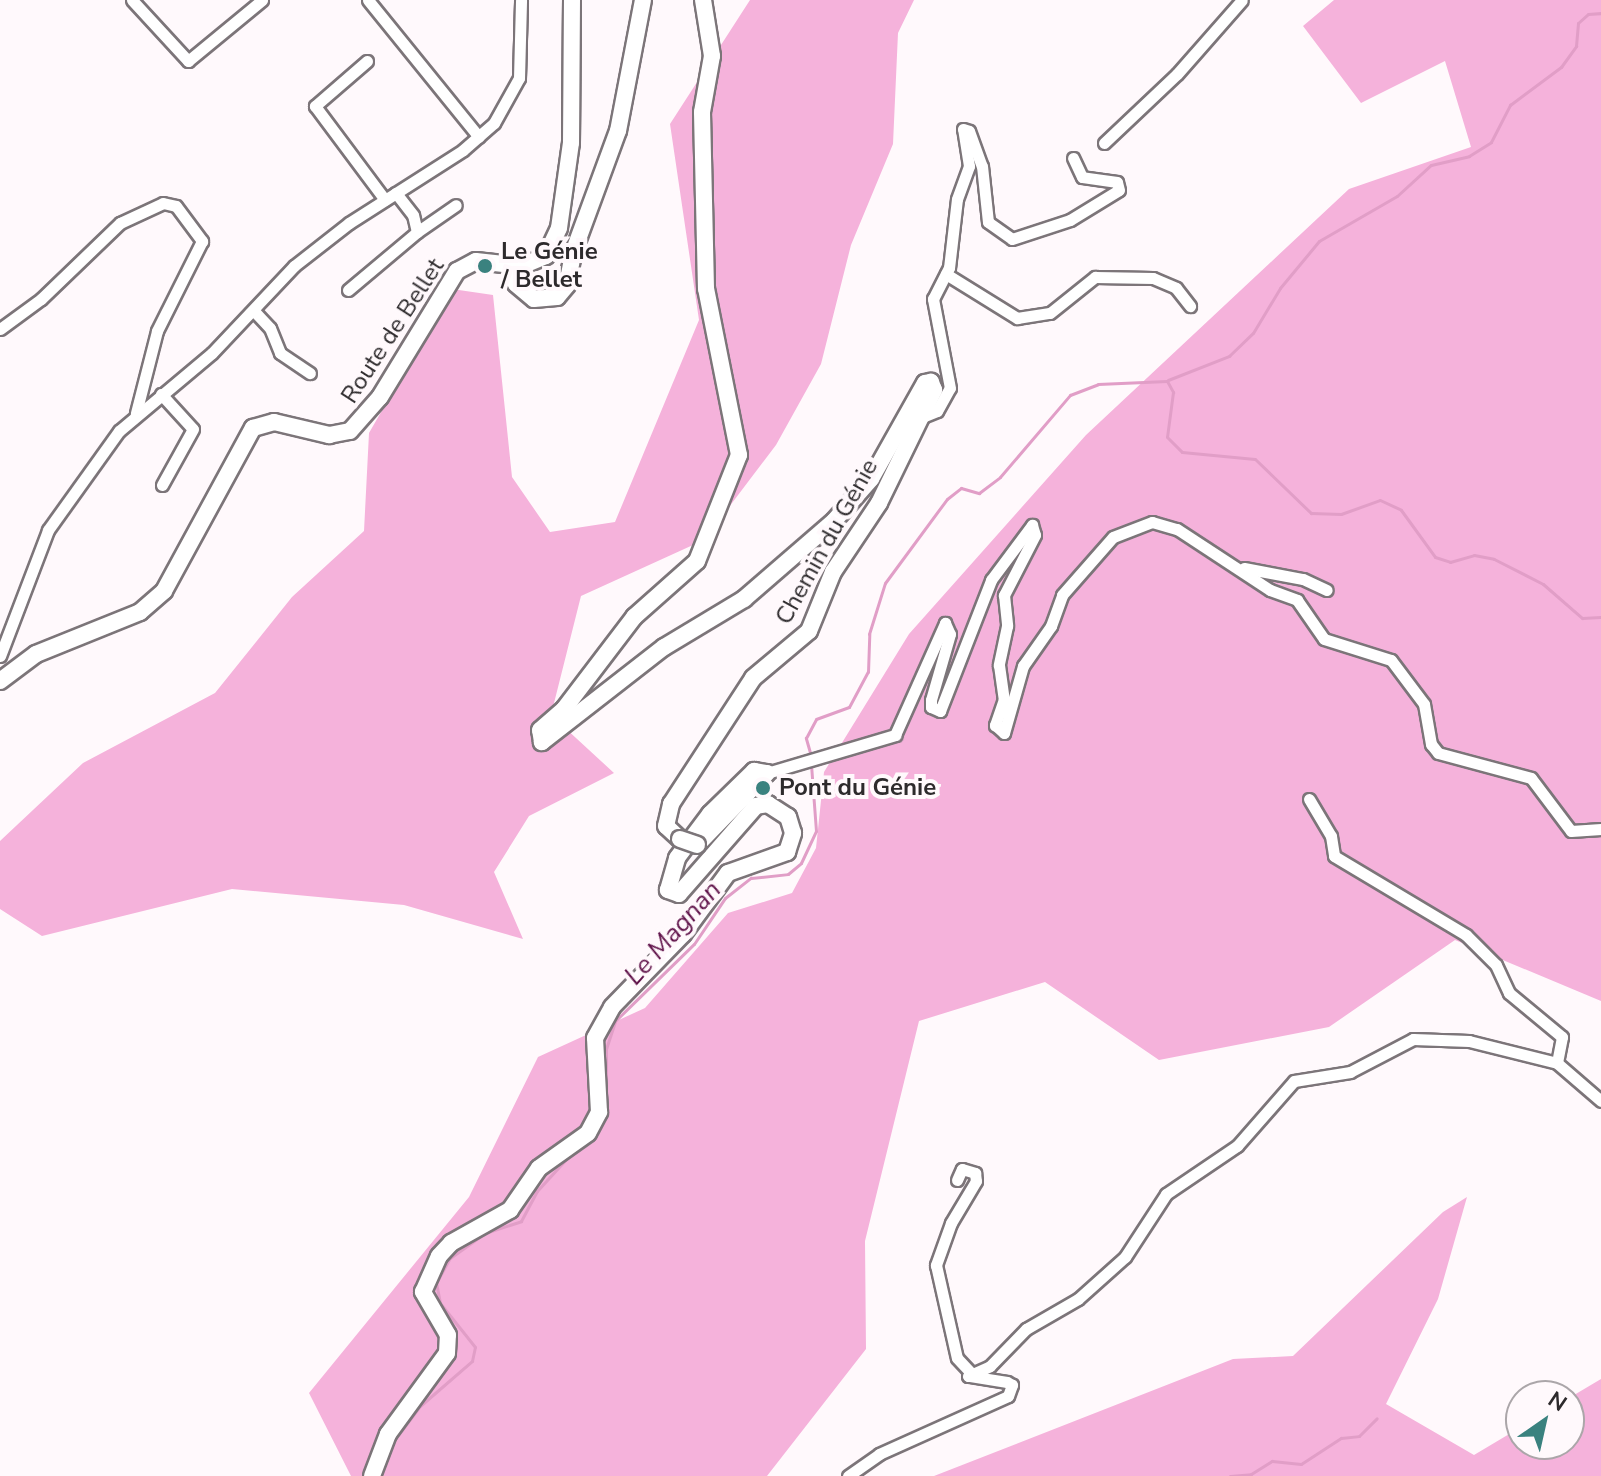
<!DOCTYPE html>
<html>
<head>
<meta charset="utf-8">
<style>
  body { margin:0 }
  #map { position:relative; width:1601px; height:1476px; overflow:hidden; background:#fff9fc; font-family:"Nunito Sans",sans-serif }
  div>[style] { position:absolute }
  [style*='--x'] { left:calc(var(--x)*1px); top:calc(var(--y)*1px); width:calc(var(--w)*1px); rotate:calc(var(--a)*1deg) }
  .forest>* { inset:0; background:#f5b2db }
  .stream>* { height:3px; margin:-1.5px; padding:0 1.5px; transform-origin:1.5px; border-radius:1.5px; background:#e19ec7 }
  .roads { filter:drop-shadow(2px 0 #7c7579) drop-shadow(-2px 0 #7c7579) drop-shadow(0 2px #7c7579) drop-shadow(0 -2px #7c7579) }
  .street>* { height:11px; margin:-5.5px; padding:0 5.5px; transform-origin:5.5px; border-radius:5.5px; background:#fff }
  .secondary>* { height:16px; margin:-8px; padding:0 8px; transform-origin:8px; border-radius:8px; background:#fff }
  .bridges { filter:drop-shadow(2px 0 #7c7579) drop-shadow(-2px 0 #7c7579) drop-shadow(0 2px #7c7579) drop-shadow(0 -2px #7c7579) }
  .secondary-bridge>* { height:16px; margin:-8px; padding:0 8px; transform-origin:8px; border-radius:8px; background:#fff }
  .dots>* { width:22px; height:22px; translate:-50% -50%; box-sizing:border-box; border:4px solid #fff9fc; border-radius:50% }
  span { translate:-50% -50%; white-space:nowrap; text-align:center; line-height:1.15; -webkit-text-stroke:8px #fff9fc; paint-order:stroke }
  .poi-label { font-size:24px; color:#2d2a2c; font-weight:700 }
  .left { translate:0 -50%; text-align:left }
  .street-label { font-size:24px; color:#2d2a2c }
  .water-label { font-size:26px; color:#60134a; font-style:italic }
  .north { position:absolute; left:1505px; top:1380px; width:80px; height:80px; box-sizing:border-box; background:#fff9fc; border:2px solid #aba6a9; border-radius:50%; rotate:34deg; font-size:22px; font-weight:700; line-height:32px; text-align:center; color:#2d2a2c }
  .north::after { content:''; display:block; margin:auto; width:28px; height:36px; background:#3a827f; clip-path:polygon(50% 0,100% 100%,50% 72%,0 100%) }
</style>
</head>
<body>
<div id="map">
  <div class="forest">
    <i style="clip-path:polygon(750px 0,914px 0,898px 33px,893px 144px,851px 245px,821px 364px,776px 445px,704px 540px,581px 596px,551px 715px,614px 773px,529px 816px,494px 872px,523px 939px,404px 905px,232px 889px,42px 936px,0 909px,0 841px,83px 763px,215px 693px,292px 597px,364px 531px,369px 433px,452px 289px,493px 295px,512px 477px,550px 532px,615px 522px,699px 320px,670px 124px)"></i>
    <i style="clip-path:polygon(1334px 0,1601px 0,1601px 1001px,1455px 940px,1329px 1027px,1159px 1060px,1045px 982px,919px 1021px,865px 1241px,866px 1349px,767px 1476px,351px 1476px,309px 1393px,469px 1197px,538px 1057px,645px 1008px,728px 913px,792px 893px,816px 848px,824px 772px,909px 634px,1086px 435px,1349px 189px,1471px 147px,1445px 61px,1361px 103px,1303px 26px)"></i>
    <i style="clip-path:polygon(1467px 1197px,1438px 1299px,1386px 1404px,1474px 1455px,1521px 1427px,1521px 1444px,1569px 1444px,1569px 1398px,1601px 1379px,1601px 1476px,934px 1476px,1233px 1359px,1293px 1356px,1443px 1212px)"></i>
  </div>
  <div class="stream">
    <i style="--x:1168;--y:380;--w:66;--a:-21.5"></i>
    <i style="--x:1229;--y:356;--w:33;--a:-44"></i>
    <i style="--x:1253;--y:333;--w:52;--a:-59"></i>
    <i style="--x:1280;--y:288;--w:61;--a:-50.3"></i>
    <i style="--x:1319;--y:241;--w:90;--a:-30"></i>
    <i style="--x:1397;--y:196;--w:46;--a:-42.4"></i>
    <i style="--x:1431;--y:165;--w:39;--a:-13"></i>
    <i style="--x:1469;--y:156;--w:26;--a:-32"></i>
    <i style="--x:1491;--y:142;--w:42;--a:-62.8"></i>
    <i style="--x:1510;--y:105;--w:64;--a:-36.7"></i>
    <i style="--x:1561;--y:67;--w:26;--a:-54"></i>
    <i style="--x:1576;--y:46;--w:23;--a:-85"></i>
    <i style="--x:1578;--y:23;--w:13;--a:-42"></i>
    <i style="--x:1588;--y:14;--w:13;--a:-4"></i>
    <i style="--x:811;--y:756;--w:19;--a:-106"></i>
    <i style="--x:806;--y:738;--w:21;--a:-62"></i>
    <i style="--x:816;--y:719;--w:35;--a:-20"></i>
    <i style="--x:849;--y:707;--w:40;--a:-62"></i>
    <i style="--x:868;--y:672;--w:38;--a:-88"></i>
    <i style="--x:869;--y:634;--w:53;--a:-72.6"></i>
    <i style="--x:885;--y:583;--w:104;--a:-53.6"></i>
    <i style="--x:947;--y:499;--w:18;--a:-38"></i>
    <i style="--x:961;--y:488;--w:19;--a:16"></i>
    <i style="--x:979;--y:493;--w:26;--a:-37"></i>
    <i style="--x:1000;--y:477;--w:108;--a:-49.5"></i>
    <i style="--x:1070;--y:395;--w:30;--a:-21"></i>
    <i style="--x:1098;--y:384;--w:69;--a:-2.5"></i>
    <i style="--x:1167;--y:381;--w:13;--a:61"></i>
    <i style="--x:1173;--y:392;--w:45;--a:97.6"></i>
    <i style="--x:1167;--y:437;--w:21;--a:45"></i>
    <i style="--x:1182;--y:452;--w:73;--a:5.5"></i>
    <i style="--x:1255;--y:459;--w:78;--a:44"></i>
    <i style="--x:1311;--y:513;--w:30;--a:2"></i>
    <i style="--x:1341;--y:514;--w:41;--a:-19.7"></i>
    <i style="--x:1380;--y:500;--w:23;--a:25"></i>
    <i style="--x:1401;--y:510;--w:58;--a:54.1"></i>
    <i style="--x:1435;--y:557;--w:16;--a:18"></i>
    <i style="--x:1450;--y:562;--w:25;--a:-16"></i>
    <i style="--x:1474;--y:555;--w:20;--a:11"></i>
    <i style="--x:1494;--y:559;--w:55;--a:27"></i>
    <i style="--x:1543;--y:584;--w:52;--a:41.1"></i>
    <i style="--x:1582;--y:618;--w:19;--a:-3"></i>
    <i style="--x:606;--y:1111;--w:62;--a:-90"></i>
    <i style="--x:606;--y:1049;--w:29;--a:-72"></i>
    <i style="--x:615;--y:1021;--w:110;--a:-44.3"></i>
    <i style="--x:694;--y:944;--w:55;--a:-56"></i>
    <i style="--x:725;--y:898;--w:33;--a:-38"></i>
    <i style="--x:751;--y:878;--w:37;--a:-6"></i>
    <i style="--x:788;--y:874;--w:17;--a:-40"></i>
    <i style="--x:801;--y:863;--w:35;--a:-65"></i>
    <i style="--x:816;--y:831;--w:67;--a:-94.3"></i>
    <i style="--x:392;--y:1443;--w:46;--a:-52.9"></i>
    <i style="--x:420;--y:1406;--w:69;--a:-40.9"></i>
    <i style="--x:472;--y:1361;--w:14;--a:-78"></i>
    <i style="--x:475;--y:1347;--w:56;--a:-128.5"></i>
    <i style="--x:440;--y:1303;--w:20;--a:-101"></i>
    <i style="--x:436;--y:1283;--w:29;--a:-61"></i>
    <i style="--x:450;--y:1258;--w:43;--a:-35.5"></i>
    <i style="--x:485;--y:1233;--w:38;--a:-18"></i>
    <i style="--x:521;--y:1221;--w:34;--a:-62"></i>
    <i style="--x:537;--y:1191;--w:46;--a:-47.6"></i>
    <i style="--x:1230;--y:1476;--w:21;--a:-5"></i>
    <i style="--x:1251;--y:1474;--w:25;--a:-32"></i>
    <i style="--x:1272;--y:1461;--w:29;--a:6"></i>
    <i style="--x:1301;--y:1464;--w:48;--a:-33"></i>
    <i style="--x:1341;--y:1438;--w:18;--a:-6"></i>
    <i style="--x:1359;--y:1436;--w:25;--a:-45"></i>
  </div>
  <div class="roads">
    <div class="street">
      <i style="--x:132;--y:0;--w:83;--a:47.4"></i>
      <i style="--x:188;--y:61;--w:96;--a:-39.5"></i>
      <i style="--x:368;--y:0;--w:176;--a:51"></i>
      <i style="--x:367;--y:61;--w:69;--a:139.1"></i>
      <i style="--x:315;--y:106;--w:117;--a:53.3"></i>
      <i style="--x:1104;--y:143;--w:100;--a:-43.4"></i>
      <i style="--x:1177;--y:74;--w:98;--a:-48.7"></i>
      <i style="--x:417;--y:232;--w:47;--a:-34.7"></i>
      <i style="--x:946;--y:274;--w:84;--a:31.8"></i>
      <i style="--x:1017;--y:318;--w:33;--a:-9"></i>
      <i style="--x:1050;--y:313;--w:58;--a:-38.7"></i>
      <i style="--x:1095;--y:277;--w:58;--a:1"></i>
      <i style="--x:1153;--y:278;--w:25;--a:23"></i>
      <i style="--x:1176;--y:288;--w:23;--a:52"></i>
      <i style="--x:348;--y:290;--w:90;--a:-40"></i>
      <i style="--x:417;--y:232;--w:17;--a:-103"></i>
      <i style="--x:413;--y:215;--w:28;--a:-128"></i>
      <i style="--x:254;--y:311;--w:23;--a:47"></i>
      <i style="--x:270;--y:328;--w:27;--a:68"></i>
      <i style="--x:280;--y:353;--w:36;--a:34"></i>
      <i style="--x:0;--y:329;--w:51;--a:-36.2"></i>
      <i style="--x:41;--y:299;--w:110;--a:-43.9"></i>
      <i style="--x:120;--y:223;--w:47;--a:-24.9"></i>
      <i style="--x:163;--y:203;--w:13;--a:13"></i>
      <i style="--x:176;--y:206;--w:44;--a:53.4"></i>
      <i style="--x:202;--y:241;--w:101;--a:116.6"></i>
      <i style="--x:157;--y:331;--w:85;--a:104.4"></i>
      <i style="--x:161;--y:394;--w:47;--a:47.6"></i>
      <i style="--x:193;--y:429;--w:64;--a:119"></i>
      <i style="--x:920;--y:418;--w:18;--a:-22"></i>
      <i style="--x:937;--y:411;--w:26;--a:-61"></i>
      <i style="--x:950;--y:388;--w:91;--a:-100.8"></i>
      <i style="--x:933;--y:299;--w:35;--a:-63"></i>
      <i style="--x:949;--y:268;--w:69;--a:-83.4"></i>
      <i style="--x:957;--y:199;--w:35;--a:-70"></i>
      <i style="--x:969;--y:166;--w:37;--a:-99"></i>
      <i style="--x:963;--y:129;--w:6;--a:18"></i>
      <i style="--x:969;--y:131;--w:37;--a:70"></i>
      <i style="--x:982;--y:166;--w:56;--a:83.9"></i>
      <i style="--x:988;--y:222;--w:29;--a:35"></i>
      <i style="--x:1012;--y:239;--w:61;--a:-18.1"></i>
      <i style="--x:1070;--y:220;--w:57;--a:-31.5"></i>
      <i style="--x:1119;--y:190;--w:8;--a:-104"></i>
      <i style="--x:1117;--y:182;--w:35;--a:-172"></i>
      <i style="--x:1082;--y:177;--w:21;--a:-115"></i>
      <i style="--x:1244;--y:568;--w:60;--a:10.6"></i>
      <i style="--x:1303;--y:579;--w:26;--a:25"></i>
      <i style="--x:0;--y:656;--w:135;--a:-69.1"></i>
      <i style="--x:48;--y:530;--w:122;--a:-54.4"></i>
      <i style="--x:119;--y:431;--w:121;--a:-40"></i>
      <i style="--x:212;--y:353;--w:120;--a:-46.7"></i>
      <i style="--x:294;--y:266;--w:70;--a:-38"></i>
      <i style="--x:349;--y:223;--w:135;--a:-32.6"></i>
      <i style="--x:463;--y:150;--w:41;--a:-41.1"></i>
      <i style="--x:494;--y:123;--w:51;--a:-60.9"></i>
      <i style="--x:519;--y:78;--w:78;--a:-88.5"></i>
      <i style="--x:767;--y:773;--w:134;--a:-16.5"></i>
      <i style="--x:895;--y:735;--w:123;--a:-65.9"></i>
      <i style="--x:945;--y:623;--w:12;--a:66"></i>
      <i style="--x:950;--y:634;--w:69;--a:106.1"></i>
      <i style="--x:931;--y:700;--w:7;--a:90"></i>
      <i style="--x:931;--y:707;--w:10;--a:24"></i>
      <i style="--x:940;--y:711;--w:141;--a:-68.7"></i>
      <i style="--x:991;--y:580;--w:69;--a:-53.3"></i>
      <i style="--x:1032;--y:525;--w:10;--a:73"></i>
      <i style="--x:1035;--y:535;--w:68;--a:117.3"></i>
      <i style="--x:1004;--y:595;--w:31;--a:84"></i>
      <i style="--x:1007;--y:626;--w:40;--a:102"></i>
      <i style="--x:999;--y:665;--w:34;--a:82"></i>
      <i style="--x:1004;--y:699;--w:28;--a:109"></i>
      <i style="--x:995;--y:725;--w:12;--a:42"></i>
      <i style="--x:1004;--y:733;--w:70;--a:-74.2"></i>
      <i style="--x:1023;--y:666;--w:49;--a:-55"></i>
      <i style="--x:1051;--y:626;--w:33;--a:-70"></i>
      <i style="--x:1062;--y:595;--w:77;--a:-48.7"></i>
      <i style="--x:1113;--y:537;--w:42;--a:-21"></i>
      <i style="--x:1152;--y:522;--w:26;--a:16"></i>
      <i style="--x:1177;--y:529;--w:111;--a:33.3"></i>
      <i style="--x:1270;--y:590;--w:29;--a:20"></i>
      <i style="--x:1297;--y:600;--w:47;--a:55.3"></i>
      <i style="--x:1324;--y:639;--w:70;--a:17.4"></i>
      <i style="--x:1391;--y:660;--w:55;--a:53.1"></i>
      <i style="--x:1424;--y:704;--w:41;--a:80.1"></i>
      <i style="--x:1431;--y:744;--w:11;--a:52"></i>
      <i style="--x:1438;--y:753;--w:96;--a:15"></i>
      <i style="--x:1531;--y:778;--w:66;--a:53"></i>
      <i style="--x:1571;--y:831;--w:30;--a:-4"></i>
      <i style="--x:1309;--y:799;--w:43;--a:59.3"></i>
      <i style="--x:1331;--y:836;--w:20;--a:81"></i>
      <i style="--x:1334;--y:856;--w:154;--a:30.9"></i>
      <i style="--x:1466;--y:935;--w:42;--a:45"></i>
      <i style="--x:1496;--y:965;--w:31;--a:65"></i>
      <i style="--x:1509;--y:993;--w:69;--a:39.7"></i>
      <i style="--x:1562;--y:1037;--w:26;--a:101"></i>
      <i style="--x:957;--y:1180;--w:12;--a:-66"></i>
      <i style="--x:962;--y:1169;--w:14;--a:17"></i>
      <i style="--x:975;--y:1173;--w:8;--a:83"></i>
      <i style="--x:976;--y:1181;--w:49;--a:120.8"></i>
      <i style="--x:951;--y:1223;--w:45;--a:109.7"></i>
      <i style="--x:936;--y:1265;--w:95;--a:77.3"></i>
      <i style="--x:957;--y:1358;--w:21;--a:47"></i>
      <i style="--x:848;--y:1476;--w:38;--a:-35"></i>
      <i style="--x:879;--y:1454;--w:141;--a:-24.2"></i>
      <i style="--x:1008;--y:1396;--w:12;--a:-70"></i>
      <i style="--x:1012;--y:1385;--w:6;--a:-149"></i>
      <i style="--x:1007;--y:1382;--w:39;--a:-171"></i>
      <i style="--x:968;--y:1376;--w:24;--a:-24"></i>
      <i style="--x:990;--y:1366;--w:52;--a:-45.8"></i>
      <i style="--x:1026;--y:1329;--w:60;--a:-30"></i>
      <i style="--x:1078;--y:1299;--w:63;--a:-41.8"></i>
      <i style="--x:1125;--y:1257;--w:75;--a:-56.9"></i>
      <i style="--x:1166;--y:1194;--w:86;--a:-34.1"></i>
      <i style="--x:1237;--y:1146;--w:86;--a:-48.8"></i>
      <i style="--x:1294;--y:1081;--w:57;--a:-9.1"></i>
      <i style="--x:1350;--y:1072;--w:71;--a:-27.6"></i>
      <i style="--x:1413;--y:1039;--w:56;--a:2"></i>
      <i style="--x:1469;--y:1041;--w:91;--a:14"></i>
      <i style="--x:1557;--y:1063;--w:58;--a:40.8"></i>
    </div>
    <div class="secondary">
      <i style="--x:509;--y:266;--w:19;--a:69"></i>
      <i style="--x:516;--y:284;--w:23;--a:40"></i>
      <i style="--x:534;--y:299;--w:23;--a:-5"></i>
      <i style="--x:557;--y:297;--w:16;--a:-50"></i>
      <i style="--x:567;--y:285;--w:33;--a:-79"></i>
      <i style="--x:573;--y:253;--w:130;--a:-69.8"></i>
      <i style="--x:618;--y:131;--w:133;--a:-79.2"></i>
      <i style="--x:0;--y:681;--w:45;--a:-36.9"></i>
      <i style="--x:36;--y:654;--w:112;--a:-22"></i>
      <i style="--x:140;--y:612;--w:32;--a:-41"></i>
      <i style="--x:164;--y:591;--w:186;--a:-61.4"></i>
      <i style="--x:253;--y:428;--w:22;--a:-16"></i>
      <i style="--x:274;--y:422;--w:57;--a:13.3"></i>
      <i style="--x:329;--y:435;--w:21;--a:-11"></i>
      <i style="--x:350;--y:431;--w:45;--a:-48.6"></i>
      <i style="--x:380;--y:397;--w:148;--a:-58.6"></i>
      <i style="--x:457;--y:271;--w:21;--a:-28"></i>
      <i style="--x:476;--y:261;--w:46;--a:6.2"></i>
      <i style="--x:522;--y:266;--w:26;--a:-23"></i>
      <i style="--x:546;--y:256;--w:31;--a:-65"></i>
      <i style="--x:559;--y:228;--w:86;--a:-82"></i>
      <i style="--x:571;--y:143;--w:143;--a:-89.6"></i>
      <i style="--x:680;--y:839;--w:19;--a:-137"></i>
      <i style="--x:666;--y:826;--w:23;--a:-77"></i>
      <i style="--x:671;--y:804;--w:150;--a:-56.9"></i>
      <i style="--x:753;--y:678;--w:73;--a:-40"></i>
      <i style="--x:809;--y:631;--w:64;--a:-67.9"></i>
      <i style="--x:833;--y:572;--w:83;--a:-56.3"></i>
      <i style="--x:879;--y:503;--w:126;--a:-64"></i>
      <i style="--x:934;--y:390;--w:9;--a:-111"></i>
      <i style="--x:931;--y:382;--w:6;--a:171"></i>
      <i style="--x:925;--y:383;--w:110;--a:119.4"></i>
      <i style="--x:871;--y:479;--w:56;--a:131.4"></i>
      <i style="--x:834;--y:521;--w:119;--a:139.1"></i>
      <i style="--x:744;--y:599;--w:93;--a:149"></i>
      <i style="--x:664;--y:647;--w:155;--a:142.1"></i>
      <i style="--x:542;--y:742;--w:12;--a:-99"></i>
      <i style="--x:540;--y:730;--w:32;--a:-41"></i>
      <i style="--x:564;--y:709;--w:116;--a:-52.7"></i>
      <i style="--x:634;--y:617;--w:84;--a:-41.6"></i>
      <i style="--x:697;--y:561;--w:114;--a:-68.4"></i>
      <i style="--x:739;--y:455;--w:169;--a:-101.2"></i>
      <i style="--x:706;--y:289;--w:177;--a:-91.3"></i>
      <i style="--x:702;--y:112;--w:57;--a:-79.9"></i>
      <i style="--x:712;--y:56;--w:57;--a:-99.1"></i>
      <i style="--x:372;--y:1476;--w:45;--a:-69.1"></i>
      <i style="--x:388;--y:1434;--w:100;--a:-53.9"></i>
      <i style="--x:447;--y:1353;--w:18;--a:-87"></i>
      <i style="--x:448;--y:1335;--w:50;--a:-120.2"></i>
      <i style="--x:423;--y:1292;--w:39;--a:-66"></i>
      <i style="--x:439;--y:1256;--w:18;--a:-47"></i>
      <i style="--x:451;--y:1243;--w:68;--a:-29.2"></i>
      <i style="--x:510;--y:1210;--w:51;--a:-55.4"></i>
      <i style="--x:539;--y:1168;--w:60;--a:-35.5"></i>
      <i style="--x:588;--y:1133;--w:24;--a:-62"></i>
      <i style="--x:599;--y:1112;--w:74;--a:-93.1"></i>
      <i style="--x:595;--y:1038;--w:35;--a:-61"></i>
      <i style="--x:612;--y:1007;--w:102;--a:-45.8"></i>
      <i style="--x:683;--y:934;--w:76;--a:-53.6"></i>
      <i style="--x:728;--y:873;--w:63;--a:-19.6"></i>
      <i style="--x:787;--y:852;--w:20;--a:-72"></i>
      <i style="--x:793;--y:833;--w:17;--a:-107"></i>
      <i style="--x:788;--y:817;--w:24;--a:-147"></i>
      <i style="--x:768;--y:804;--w:12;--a:171"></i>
      <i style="--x:756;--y:806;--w:117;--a:131.2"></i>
      <i style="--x:679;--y:894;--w:12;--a:-160"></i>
      <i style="--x:668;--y:890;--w:33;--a:-74"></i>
      <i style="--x:677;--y:858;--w:55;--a:-53.1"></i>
      <i style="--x:710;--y:814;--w:62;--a:-44.3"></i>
      <i style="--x:754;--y:771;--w:13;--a:9"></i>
      <i style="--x:767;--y:773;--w:100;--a:134.2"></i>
    </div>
  </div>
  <div class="bridges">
    <div class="secondary-bridge">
      <i style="--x:680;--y:839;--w:18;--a:19"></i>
    </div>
  </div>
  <div class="dots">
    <i style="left:485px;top:266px;background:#3a827f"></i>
    <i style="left:763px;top:788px;background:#3a827f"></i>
  </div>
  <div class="poi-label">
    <span class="left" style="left:501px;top:266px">Le Génie<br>/ Bellet</span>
    <span class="left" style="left:779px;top:788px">Pont du Génie</span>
  </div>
  <div class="street-label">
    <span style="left:393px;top:331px;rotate:-57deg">Route de Bellet</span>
    <span style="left:827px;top:542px;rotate:-61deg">Chemin du Génie</span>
  </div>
  <div class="water-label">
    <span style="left:673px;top:933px;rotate:-48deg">Le Magnan</span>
  </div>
  <div class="north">N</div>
</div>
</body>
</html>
